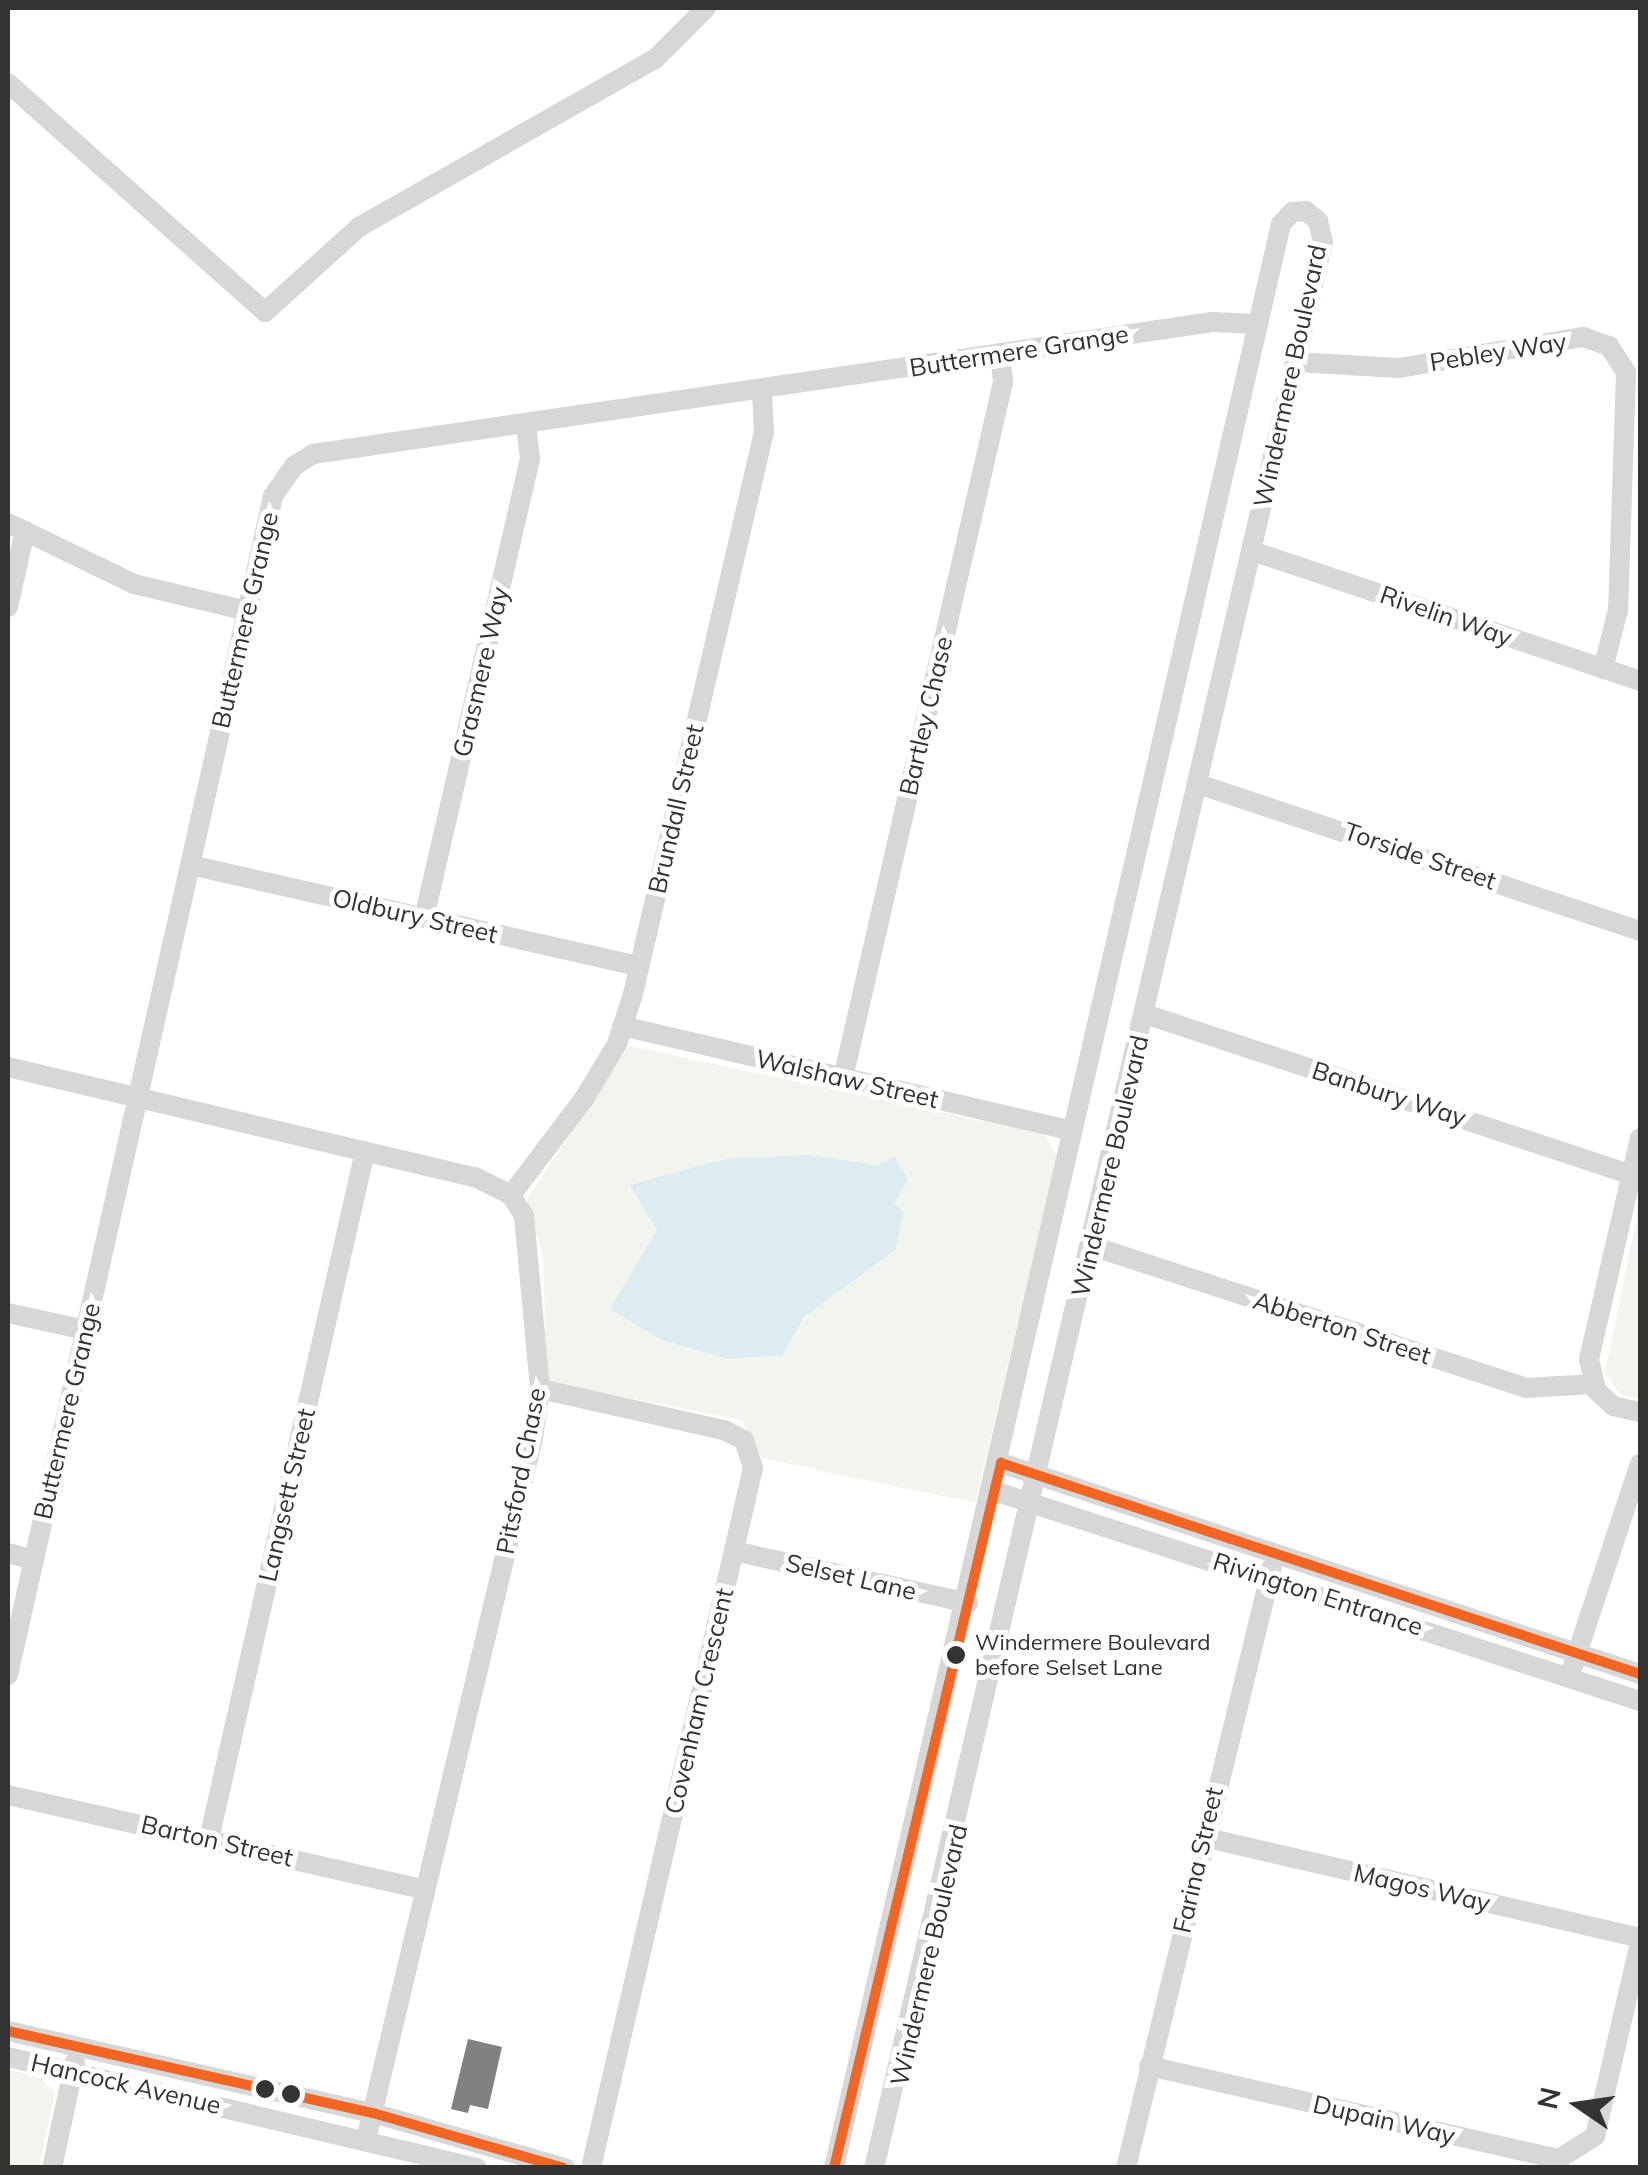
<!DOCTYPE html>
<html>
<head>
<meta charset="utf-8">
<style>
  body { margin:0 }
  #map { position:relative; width:1648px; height:2175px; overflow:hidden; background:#fff; font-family:Mulish,sans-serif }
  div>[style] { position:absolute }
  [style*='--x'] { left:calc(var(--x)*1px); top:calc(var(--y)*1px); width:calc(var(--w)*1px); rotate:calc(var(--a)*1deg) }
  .green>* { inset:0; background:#f1f5ed }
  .water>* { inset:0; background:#ddebf3 }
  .building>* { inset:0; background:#818181 }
  .street>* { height:20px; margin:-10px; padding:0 10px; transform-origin:10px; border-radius:10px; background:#d7d7d7 }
  .bus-1>* { height:10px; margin:-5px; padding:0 5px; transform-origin:5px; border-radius:5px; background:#f26522 }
  .dots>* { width:28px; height:28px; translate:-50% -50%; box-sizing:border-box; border:5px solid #fff; border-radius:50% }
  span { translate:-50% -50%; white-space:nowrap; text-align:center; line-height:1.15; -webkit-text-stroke:10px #fff; paint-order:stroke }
  .bus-label { font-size:22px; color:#333 }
  .left { translate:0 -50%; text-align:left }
  .street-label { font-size:25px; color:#333 }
  .frame { position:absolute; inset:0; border:10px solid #333; pointer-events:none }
  .north { position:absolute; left:1528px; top:2055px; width:100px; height:100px; -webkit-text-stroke:8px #fff; paint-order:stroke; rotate:283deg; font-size:28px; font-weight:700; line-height:40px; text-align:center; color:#333 }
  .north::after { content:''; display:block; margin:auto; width:35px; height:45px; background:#333; clip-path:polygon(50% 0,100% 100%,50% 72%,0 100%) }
</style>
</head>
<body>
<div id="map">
  <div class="green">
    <i style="clip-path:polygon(629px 1046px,1044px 1134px,1057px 1156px,975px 1503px,761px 1458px,742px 1420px,547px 1382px,543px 1256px,527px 1199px)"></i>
    <i style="clip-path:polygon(1640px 1201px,1640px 1398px,1621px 1395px,1605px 1373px)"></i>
    <i style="clip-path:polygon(8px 2070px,40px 2077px,55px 2093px,39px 2167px,8px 2167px)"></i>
  </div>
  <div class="water">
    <i style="clip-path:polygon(808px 1155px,878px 1165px,895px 1157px,908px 1180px,894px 1203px,903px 1212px,896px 1249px,804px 1317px,782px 1355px,728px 1359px,662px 1340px,610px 1309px,657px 1230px,630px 1185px,725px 1159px)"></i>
  </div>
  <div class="building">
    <i style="clip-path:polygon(468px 2039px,502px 2047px,488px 2109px,470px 2105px,468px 2113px,451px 2109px)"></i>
  </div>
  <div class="street">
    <i style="--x:8;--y:83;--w:344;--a:41.7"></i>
    <i style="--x:265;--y:312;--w:127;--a:-42.1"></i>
    <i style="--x:359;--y:227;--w:340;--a:-29.6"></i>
    <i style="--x:655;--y:59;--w:72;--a:-45"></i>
    <i style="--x:1295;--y:362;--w:104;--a:3.3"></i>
    <i style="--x:1399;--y:368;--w:187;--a:-9.6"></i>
    <i style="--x:1583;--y:337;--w:28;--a:19"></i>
    <i style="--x:1609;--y:346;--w:31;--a:57"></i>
    <i style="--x:1626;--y:372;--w:238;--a:91.9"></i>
    <i style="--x:1618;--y:610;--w:61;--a:104.3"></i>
    <i style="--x:8;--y:523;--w:140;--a:25.8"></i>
    <i style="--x:134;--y:584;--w:116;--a:13.4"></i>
    <i style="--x:1252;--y:551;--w:409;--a:18.5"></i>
    <i style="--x:8;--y:607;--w:78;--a:-77.4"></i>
    <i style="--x:1198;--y:784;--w:466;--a:18.4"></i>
    <i style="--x:190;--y:865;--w:460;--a:12.7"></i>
    <i style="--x:424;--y:918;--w:472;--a:-77"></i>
    <i style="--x:530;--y:458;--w:32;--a:-97"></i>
    <i style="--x:1145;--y:1014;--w:513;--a:18.29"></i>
    <i style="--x:622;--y:1026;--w:462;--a:13.1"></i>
    <i style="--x:8;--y:1067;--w:480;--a:13.3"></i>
    <i style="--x:475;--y:1177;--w:40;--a:26.6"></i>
    <i style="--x:511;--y:1195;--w:25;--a:58"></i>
    <i style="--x:524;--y:1216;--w:174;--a:84.7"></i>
    <i style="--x:540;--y:1389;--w:49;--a:98.1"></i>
    <i style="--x:533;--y:1438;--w:717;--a:103.38"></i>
    <i style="--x:843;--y:1078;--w:714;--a:-77.05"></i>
    <i style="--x:1003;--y:382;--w:29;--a:-96"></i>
    <i style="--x:1640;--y:1138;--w:227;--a:103"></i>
    <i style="--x:1589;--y:1359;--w:32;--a:77"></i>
    <i style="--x:1596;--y:1390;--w:23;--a:43"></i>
    <i style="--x:1613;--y:1406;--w:28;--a:13"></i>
    <i style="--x:511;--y:1195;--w:121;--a:-52.8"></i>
    <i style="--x:584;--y:1099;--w:64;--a:-59"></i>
    <i style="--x:617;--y:1044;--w:52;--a:-72.3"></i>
    <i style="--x:633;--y:994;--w:577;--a:-76.88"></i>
    <i style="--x:764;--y:432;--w:40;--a:-92.9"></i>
    <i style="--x:1092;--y:1246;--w:457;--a:18.1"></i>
    <i style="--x:1526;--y:1388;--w:68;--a:-3.4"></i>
    <i style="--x:8;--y:1313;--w:79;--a:12.4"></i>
    <i style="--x:540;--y:1389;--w:189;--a:12.6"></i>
    <i style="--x:724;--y:1430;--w:22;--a:27"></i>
    <i style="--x:744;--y:1440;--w:29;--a:72"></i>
    <i style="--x:753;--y:1468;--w:719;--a:103.03"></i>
    <i style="--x:1001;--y:1463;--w:673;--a:18.27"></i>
    <i style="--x:994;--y:1491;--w:679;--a:18.01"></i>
    <i style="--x:734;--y:1551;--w:240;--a:12.5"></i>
    <i style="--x:8;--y:1553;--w:27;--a:15"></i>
    <i style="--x:1573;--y:1666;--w:213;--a:-71.7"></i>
    <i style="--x:8;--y:1675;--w:1208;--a:-77.33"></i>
    <i style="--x:273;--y:496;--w:37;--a:-55"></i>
    <i style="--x:294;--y:466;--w:22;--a:-32"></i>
    <i style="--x:313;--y:454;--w:909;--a:-8.35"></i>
    <i style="--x:1212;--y:322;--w:46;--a:2.5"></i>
    <i style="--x:8;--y:1795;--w:428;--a:12.8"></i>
    <i style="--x:1203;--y:1837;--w:449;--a:13"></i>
    <i style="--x:209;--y:1839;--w:705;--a:-77.22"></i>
    <i style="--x:8;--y:2031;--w:374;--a:12.7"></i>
    <i style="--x:373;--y:2113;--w:200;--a:16"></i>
    <i style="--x:8;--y:2057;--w:482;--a:13.3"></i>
    <i style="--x:1149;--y:2066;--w:420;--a:12.8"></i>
    <i style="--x:1559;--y:2159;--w:43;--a:-32.6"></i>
    <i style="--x:1595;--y:2136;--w:198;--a:-76.9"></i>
    <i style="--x:52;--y:2168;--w:108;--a:-77.8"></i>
    <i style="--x:834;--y:2168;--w:1995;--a:-77.05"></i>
    <i style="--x:1281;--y:224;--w:16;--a:-47"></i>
    <i style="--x:1292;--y:212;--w:14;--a:-4"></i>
    <i style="--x:1306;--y:211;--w:16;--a:40"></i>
    <i style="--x:1318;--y:221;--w:22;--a:77"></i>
    <i style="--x:1323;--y:242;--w:1978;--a:103.12"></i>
    <i style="--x:1126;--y:2168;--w:618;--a:-76.35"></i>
  </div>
  <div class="bus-1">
    <i style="--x:8;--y:2031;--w:374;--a:12.7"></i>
    <i style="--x:373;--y:2113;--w:198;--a:16.1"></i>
    <i style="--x:834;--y:2168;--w:725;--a:-76.67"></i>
    <i style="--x:1001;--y:1463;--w:673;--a:18.27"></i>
  </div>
  <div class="dots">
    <i style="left:956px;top:1655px;background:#333"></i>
    <i style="left:265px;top:2089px;background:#333"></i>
    <i style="left:291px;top:2094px;background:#333"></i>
  </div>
  <div class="bus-label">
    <span class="left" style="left:975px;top:1655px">Windermere Boulevard<br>before Selset Lane</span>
  </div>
  <div class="street-label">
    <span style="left:1019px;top:351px;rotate:-9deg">Buttermere Grange</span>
    <span style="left:1498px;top:352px;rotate:-9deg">Pebley Way</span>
    <span style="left:1290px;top:376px;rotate:-78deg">Windermere Boulevard</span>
    <span style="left:1446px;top:616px;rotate:19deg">Rivelin Way</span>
    <span style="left:245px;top:620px;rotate:-77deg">Buttermere Grange</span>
    <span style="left:481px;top:672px;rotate:-77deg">Grasmere Way</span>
    <span style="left:926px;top:716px;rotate:-77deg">Bartley Chase</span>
    <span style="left:676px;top:809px;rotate:-77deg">Brundall Street</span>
    <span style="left:1420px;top:856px;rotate:19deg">Torside Street</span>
    <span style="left:415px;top:916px;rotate:13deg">Oldbury Street</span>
    <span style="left:847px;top:1079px;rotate:13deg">Walshaw Street</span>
    <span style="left:1389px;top:1094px;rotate:18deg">Banbury Way</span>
    <span style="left:1110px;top:1166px;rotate:-77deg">Windermere Boulevard</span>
    <span style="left:1342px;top:1328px;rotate:18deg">Abberton Street</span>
    <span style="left:67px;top:1411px;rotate:-77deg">Buttermere Grange</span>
    <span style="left:521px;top:1471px;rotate:-79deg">Pitsford Chase</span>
    <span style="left:287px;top:1495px;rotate:-77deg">Langsett Street</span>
    <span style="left:851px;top:1577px;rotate:13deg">Selset Lane</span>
    <span style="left:1318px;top:1594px;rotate:18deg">Rivington Entrance</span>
    <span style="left:699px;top:1701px;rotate:-77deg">Covenham Crescent</span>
    <span style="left:217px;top:1841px;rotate:13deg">Barton Street</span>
    <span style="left:1198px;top:1860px;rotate:-77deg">Farina Street</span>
    <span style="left:1422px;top:1888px;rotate:13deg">Magos Way</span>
    <span style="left:929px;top:1955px;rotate:-77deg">Windermere Boulevard</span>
    <span style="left:126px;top:2084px;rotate:13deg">Hancock Avenue</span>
    <span style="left:1384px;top:2120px;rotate:13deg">Dupain Way</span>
  </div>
  <div class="frame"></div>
  <div class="north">N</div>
</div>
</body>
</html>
